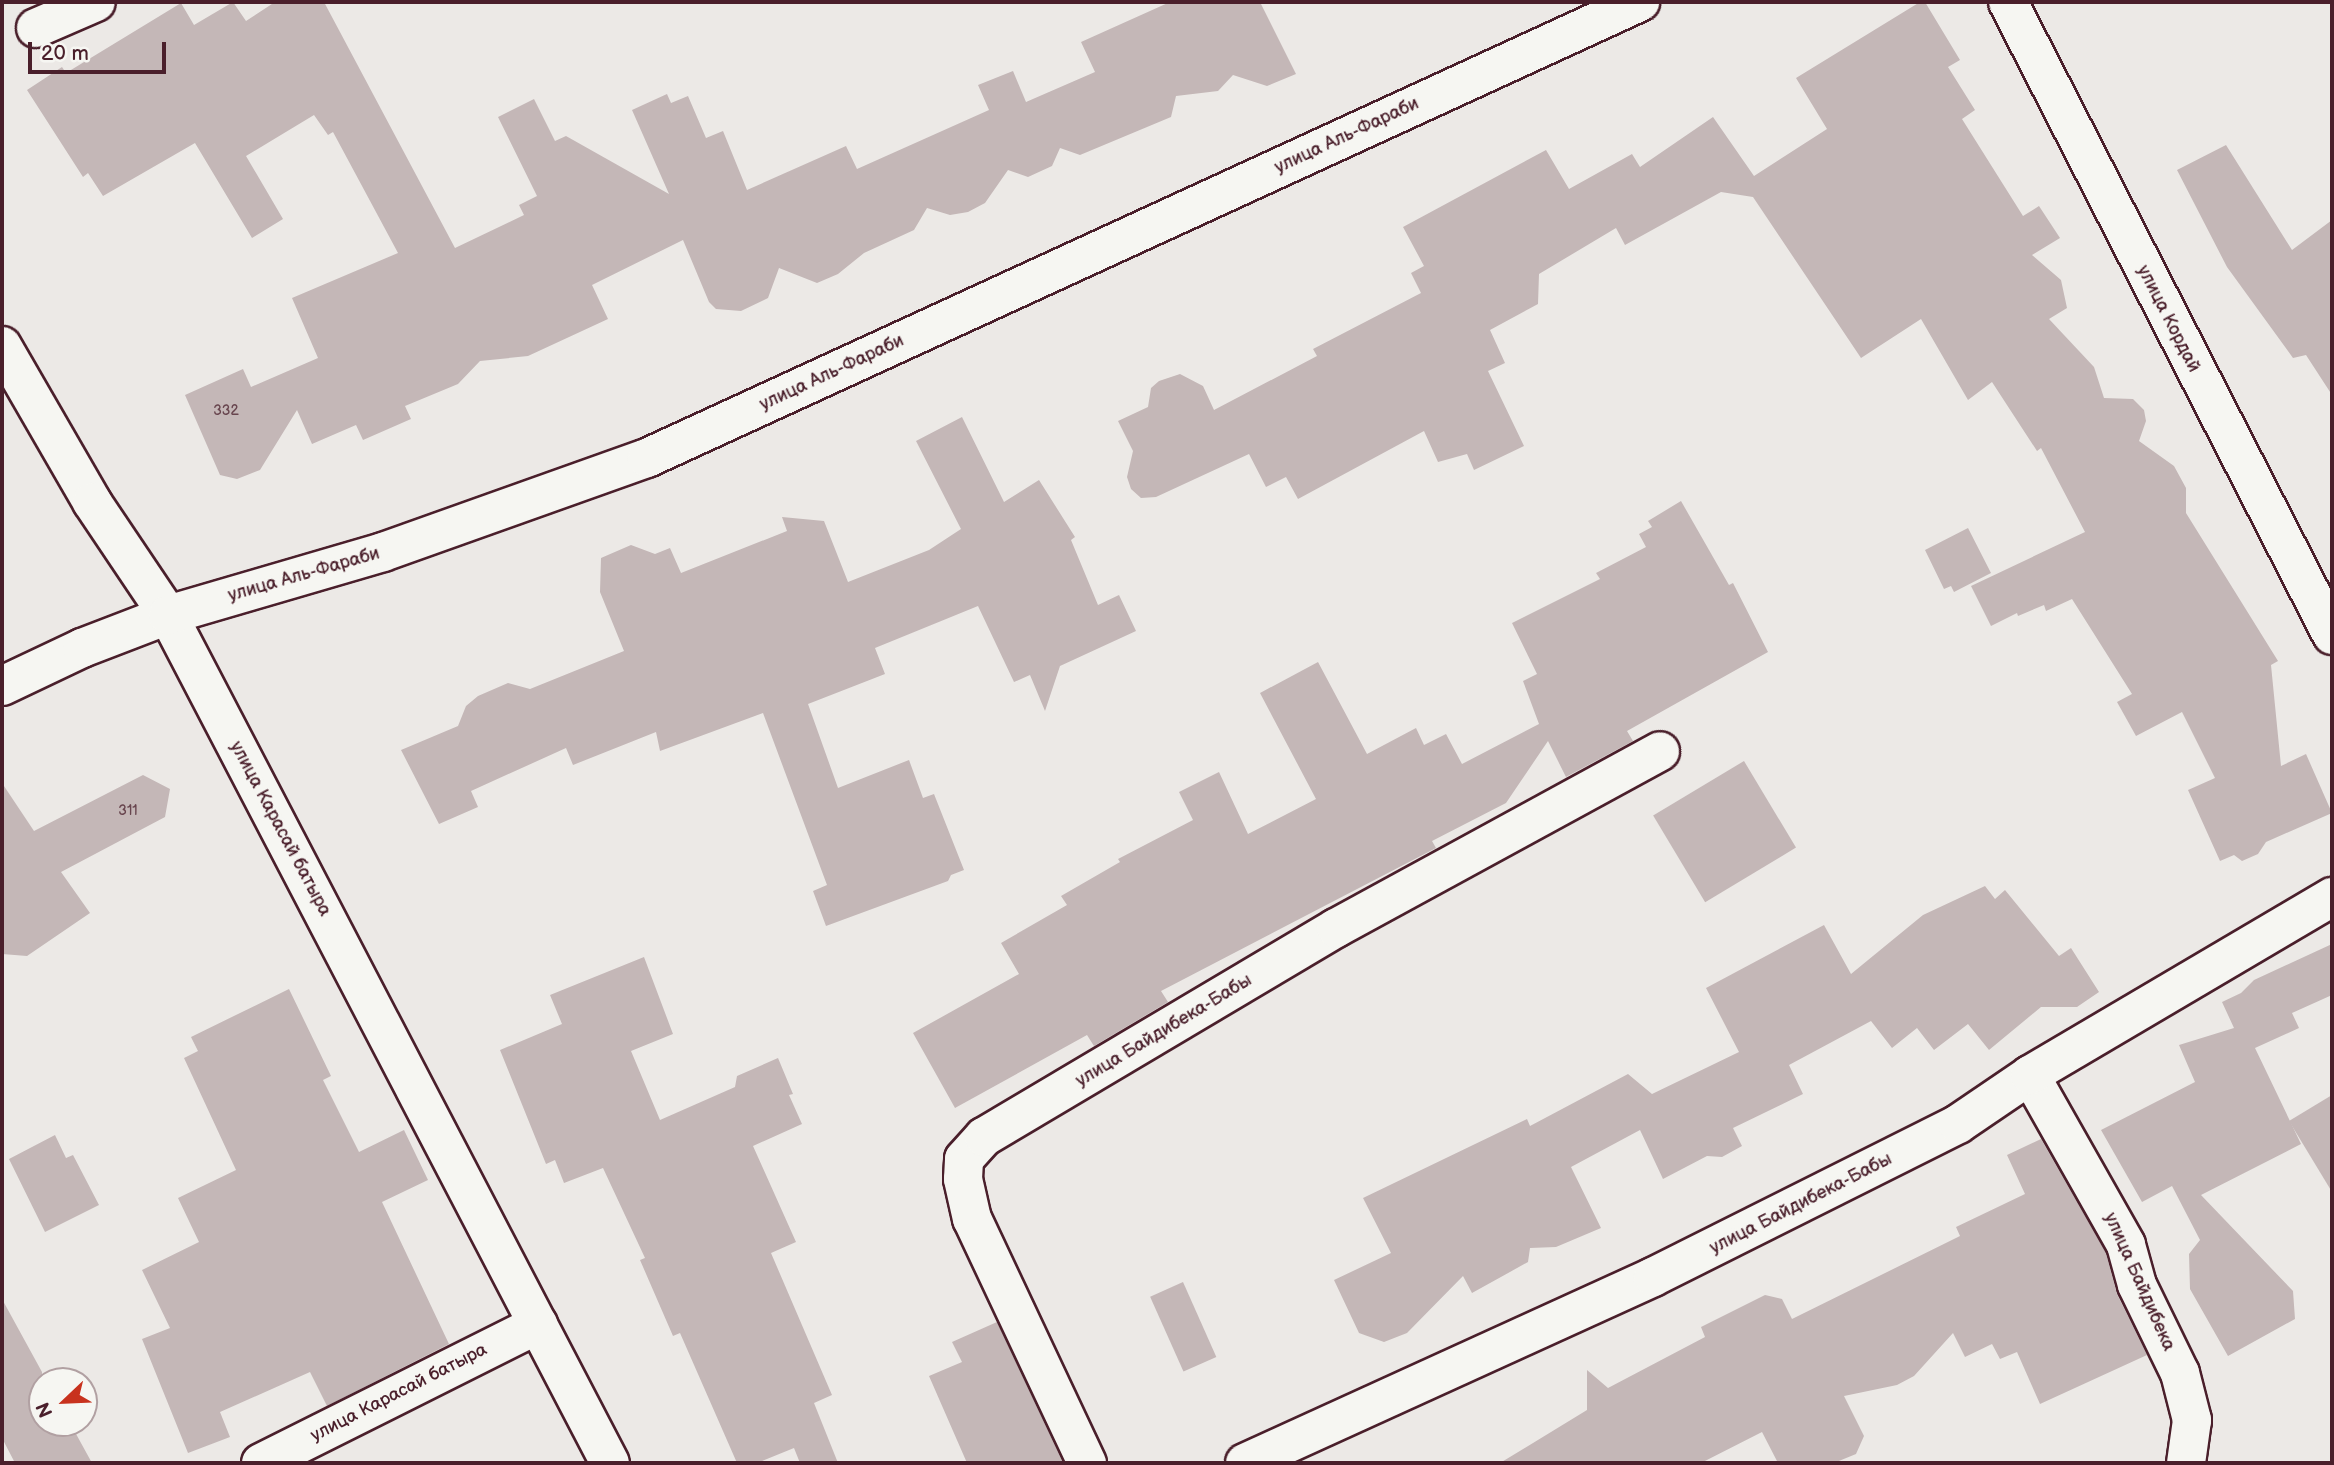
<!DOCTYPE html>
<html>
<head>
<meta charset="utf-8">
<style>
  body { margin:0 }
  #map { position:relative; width:2334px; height:1465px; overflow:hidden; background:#ece9e6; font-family:"Balsamiq Sans",sans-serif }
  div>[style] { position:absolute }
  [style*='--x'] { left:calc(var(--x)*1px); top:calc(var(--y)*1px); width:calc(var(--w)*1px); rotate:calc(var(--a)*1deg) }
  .building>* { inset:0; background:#c4b7b7; transform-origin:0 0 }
  .roads { filter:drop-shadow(2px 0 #4a1f2b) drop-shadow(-2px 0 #4a1f2b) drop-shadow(0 2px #4a1f2b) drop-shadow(0 -2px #4a1f2b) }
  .street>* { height:38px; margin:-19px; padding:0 19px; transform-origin:19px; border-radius:19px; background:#f6f6f2 }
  span { translate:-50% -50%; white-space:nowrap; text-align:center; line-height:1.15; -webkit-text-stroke:5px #f6f6f2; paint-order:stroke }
  .number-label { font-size:14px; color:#68454e }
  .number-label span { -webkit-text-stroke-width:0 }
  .street-label { font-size:18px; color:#4a1f2b }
  .frame { position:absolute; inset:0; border:4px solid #4a1f2b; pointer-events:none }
  .north { position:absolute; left:28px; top:1367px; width:70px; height:70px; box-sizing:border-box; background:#f6f6f2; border:2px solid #b1a0a2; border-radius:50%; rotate:247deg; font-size:19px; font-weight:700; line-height:28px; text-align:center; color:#4a1f2b }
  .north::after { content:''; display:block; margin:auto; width:24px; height:32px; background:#c8321e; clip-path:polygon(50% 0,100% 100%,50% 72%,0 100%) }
  .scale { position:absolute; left:28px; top:42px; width:138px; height:32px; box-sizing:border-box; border:4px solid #4a1f2b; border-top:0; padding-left:9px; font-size:21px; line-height:24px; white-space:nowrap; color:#4a1f2b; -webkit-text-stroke:5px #f6f6f2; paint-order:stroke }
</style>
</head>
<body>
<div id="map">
  <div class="building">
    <i style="clip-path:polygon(233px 2px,246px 21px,275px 2px,324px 2px,455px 248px,524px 215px,519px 205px,537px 196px,498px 117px,534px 99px,555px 141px,566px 136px,669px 194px,632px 110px,667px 94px,671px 103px,688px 96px,706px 138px,723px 131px,747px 190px,846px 146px,857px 169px,989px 110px,978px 85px,1013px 71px,1026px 102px,1095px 72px,1081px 42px,1170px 2px,1260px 2px,1296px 74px,1267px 86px,1233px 75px,1218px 91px,1176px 96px,1171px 117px,1080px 155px,1060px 148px,1052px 166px,1028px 177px,1008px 170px,985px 203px,968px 212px,950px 215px,927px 208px,914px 230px,864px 253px,838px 274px,817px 283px,779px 268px,768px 298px,741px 311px,716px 309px,709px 302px,683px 240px,592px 285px,608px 319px,528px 356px,480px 361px,458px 384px,405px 406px,411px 419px,363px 440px,356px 425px,312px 444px,297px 410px,260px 470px,237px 479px,220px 475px,185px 395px,243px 369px,251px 387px,318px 358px,292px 298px,398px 253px,333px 132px,328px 135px,314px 115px,246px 156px,283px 219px,252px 238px,195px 143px,103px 196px,88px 173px,83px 177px,27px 90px,62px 67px,66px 73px,181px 3px,194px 25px)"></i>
    <i style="clip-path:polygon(1920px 2px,1925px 2px,1960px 60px,1948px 67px,1975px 110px,1962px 119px,2023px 216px,2039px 206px,2060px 238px,2032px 255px,2061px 280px,2067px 308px,2049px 319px,2094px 367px,2104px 398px,2133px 399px,2144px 410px,2146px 421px,2139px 441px,2174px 466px,2186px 488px,2186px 513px,2278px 661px,2271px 665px,2281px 766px,2306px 754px,2332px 813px,2266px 842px,2258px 854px,2242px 861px,2234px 855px,2220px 861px,2188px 790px,2215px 778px,2182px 712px,2136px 736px,2117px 702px,2132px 694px,2072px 599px,2046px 611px,2044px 605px,2018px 616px,2017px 613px,1991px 626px,1971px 586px,2085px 532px,2041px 448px,2037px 451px,1992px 382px,1968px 400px,1921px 319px,1861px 358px,1753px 197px,1721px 192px,1625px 245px,1616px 228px,1539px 274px,1538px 304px,1490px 330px,1505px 363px,1488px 371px,1524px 446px,1474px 470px,1467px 454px,1438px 462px,1424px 431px,1298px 499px,1286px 477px,1266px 487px,1249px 454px,1156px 497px,1141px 498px,1131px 489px,1127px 477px,1133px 451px,1118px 421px,1148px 407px,1151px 388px,1159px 381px,1180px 374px,1203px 386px,1214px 410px,1317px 356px,1313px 349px,1421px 293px,1411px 273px,1424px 266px,1403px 227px,1546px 150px,1569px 189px,1632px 154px,1640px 167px,1713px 117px,1754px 176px,1827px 129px,1796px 78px)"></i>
    <i style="clip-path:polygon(2226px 145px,2292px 250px,2332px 220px,2332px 395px,2306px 355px,2293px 358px,2227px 267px,2177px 170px)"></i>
    <i style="clip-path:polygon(962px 417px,1004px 502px,1039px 480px,1075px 537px,1071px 540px,1098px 605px,1119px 595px,1136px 631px,1060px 666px,1045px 711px,1030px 675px,1014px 682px,978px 606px,875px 648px,885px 674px,808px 704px,838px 788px,909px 760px,923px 798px,934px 794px,964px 870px,951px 875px,948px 881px,826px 926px,813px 891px,827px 885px,763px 713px,660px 751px,656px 732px,573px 765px,566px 748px,471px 791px,478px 807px,439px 824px,401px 750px,458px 726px,466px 706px,478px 696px,508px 683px,530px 689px,624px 651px,600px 592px,601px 558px,631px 545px,655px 554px,670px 548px,681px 573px,787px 531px,782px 517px,824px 521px,848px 582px,929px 550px,961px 529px,916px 441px)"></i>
    <i style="clip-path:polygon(1681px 501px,1729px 585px,1733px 583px,1768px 652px,1627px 731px,1633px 741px,1566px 777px,1548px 741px,1506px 803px,1432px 841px,1436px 848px,1161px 991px,1168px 1002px,1094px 1046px,1087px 1035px,955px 1108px,913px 1033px,1019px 974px,1001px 943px,1067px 905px,1061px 896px,1120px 862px,1118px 859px,1193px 820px,1179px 792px,1219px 772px,1248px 834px,1316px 799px,1260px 693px,1318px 662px,1367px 754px,1416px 728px,1424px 745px,1446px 734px,1462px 764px,1539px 724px,1523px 681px,1537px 674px,1512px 623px,1600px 579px,1596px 573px,1646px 547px,1639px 534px,1652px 527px,1648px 521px)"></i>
    <i style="clip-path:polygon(1968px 528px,1991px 573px,1954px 592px,1951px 586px,1944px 589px,1925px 550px)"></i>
    <i style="left:1744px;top:761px;width:101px;height:106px;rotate:59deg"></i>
    <i style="clip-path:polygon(143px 775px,170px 789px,165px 817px,61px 872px,90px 913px,27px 956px,2px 954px,2px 783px,34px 831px)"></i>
    <i style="clip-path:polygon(1985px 886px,1995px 899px,2005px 890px,2059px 956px,2071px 948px,2099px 992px,2077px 1007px,2041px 1007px,1989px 1050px,1968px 1024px,1934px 1050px,1917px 1028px,1892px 1048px,1871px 1021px,1789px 1065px,1803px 1094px,1733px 1128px,1742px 1146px,1722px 1157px,1707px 1156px,1663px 1179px,1640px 1130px,1571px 1167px,1601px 1228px,1556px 1247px,1530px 1248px,1528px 1262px,1472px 1293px,1463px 1276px,1407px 1333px,1384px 1342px,1359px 1333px,1334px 1280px,1391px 1253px,1363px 1198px,1527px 1119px,1530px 1126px,1628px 1074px,1652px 1094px,1739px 1052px,1706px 988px,1824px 925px,1851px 974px,1923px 915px)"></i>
    <i style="clip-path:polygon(2332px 944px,2332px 995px,2292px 1013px,2299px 1028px,2255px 1048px,2301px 1144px,2201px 1195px,2293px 1291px,2295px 1319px,2228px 1356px,2190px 1289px,2189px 1254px,2200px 1240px,2172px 1186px,2142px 1202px,2101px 1130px,2195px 1082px,2179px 1045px,2234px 1028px,2222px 1002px,2241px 993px,2254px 980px)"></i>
    <i style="clip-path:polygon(644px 957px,673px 1034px,631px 1051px,660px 1120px,735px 1087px,737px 1076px,778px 1058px,793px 1094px,789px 1095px,802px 1124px,753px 1146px,796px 1242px,771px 1253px,832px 1395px,814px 1403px,838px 1463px,800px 1463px,794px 1448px,757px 1463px,737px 1463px,680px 1333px,673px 1336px,640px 1260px,645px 1258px,603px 1168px,564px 1183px,555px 1160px,546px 1164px,500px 1050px,562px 1024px,550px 995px)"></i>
    <i style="clip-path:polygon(289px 989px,331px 1076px,323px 1080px,359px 1152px,404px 1130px,428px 1180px,382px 1202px,449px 1344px,327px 1406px,310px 1372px,220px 1412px,230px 1437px,188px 1453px,142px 1339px,170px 1328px,142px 1270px,199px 1242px,178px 1198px,236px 1170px,184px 1058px,198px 1051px,191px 1037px)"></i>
    <i style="clip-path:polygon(2332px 1095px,2332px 1192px,2289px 1121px)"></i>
    <i style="clip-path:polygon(55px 1135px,66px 1158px,73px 1155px,99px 1205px,45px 1232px,9px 1159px)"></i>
    <i style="clip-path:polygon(2041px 1139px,2106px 1253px,2117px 1294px,2147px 1355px,2040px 1404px,2017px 1352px,2000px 1359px,1992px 1344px,1965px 1357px,1953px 1333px,1914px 1376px,1897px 1385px,1844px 1396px,1864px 1436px,1856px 1454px,1834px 1463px,1778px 1463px,1762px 1432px,1701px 1463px,1500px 1463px,1587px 1410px,1587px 1370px,1608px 1388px,1705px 1337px,1701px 1327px,1765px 1295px,1782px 1299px,1792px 1319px,1960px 1236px,1956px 1227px,2025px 1194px,2007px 1155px)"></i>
    <i style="left:1183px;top:1282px;width:82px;height:36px;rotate:66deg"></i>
    <i style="clip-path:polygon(2px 1299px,42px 1372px,42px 1423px,70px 1423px,92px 1463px,15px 1463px,2px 1438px)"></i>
    <i style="clip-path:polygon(997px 1322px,1063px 1463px,967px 1463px,929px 1376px,962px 1362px,952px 1342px)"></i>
  </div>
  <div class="roads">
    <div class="street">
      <i style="--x:2008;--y:2;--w:711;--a:62.89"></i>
      <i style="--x:36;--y:28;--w:65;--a:-23.4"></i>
      <i style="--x:2;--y:346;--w:180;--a:60"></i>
      <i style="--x:92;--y:502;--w:136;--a:56.1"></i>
      <i style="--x:168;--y:615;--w:956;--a:62.47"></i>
      <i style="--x:2;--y:686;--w:89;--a:-25.4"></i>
      <i style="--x:82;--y:648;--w:92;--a:-21"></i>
      <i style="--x:168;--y:615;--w:224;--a:-16.3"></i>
      <i style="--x:383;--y:552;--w:280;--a:-19.6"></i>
      <i style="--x:647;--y:458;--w:1093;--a:-24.67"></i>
      <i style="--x:2030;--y:1075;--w:195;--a:60.5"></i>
      <i style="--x:2126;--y:1245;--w:41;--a:74.6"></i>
      <i style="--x:2137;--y:1285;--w:98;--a:64"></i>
      <i style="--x:2180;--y:1373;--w:49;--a:75.7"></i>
      <i style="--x:2192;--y:1420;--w:43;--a:97.9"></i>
      <i style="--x:261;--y:1463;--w:310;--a:-26.6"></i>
      <i style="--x:1087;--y:1463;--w:270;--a:-115.2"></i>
      <i style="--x:972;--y:1219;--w:41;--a:-102.7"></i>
      <i style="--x:963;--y:1179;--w:20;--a:-87"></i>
      <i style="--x:964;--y:1159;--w:30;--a:-48"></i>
      <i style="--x:984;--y:1137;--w:409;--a:-30.7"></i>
      <i style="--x:1336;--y:928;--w:369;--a:-28.6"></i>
      <i style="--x:1245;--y:1463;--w:448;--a:-24.5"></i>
      <i style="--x:1653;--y:1277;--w:341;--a:-26.6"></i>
      <i style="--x:1958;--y:1124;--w:87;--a:-34.2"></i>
      <i style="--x:2030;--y:1075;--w:351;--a:-30.5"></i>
    </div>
  </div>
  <div class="number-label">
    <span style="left:226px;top:411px">332</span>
    <span style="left:128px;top:811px">311</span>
  </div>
  <div class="street-label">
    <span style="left:1347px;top:136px;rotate:-25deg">улица Аль-Фараби</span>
    <span style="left:2168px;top:319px;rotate:63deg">улица Кордай</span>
    <span style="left:832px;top:373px;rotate:-25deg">улица Аль-Фараби</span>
    <span style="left:304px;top:575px;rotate:-16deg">улица Аль-Фараби</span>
    <span style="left:280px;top:829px;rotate:62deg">улица Карасай батыра</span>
    <span style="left:1164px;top:1031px;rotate:-31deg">улица Байдибека-Бабы</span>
    <span style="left:1801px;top:1204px;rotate:-27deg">улица Байдибека-Бабы</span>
    <span style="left:2139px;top:1282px;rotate:66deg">улица Байдибека</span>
    <span style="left:399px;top:1393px;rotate:-27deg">улица Карасай батыра</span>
  </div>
  <div class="frame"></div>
  <div class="north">N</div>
  <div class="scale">20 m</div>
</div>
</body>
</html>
